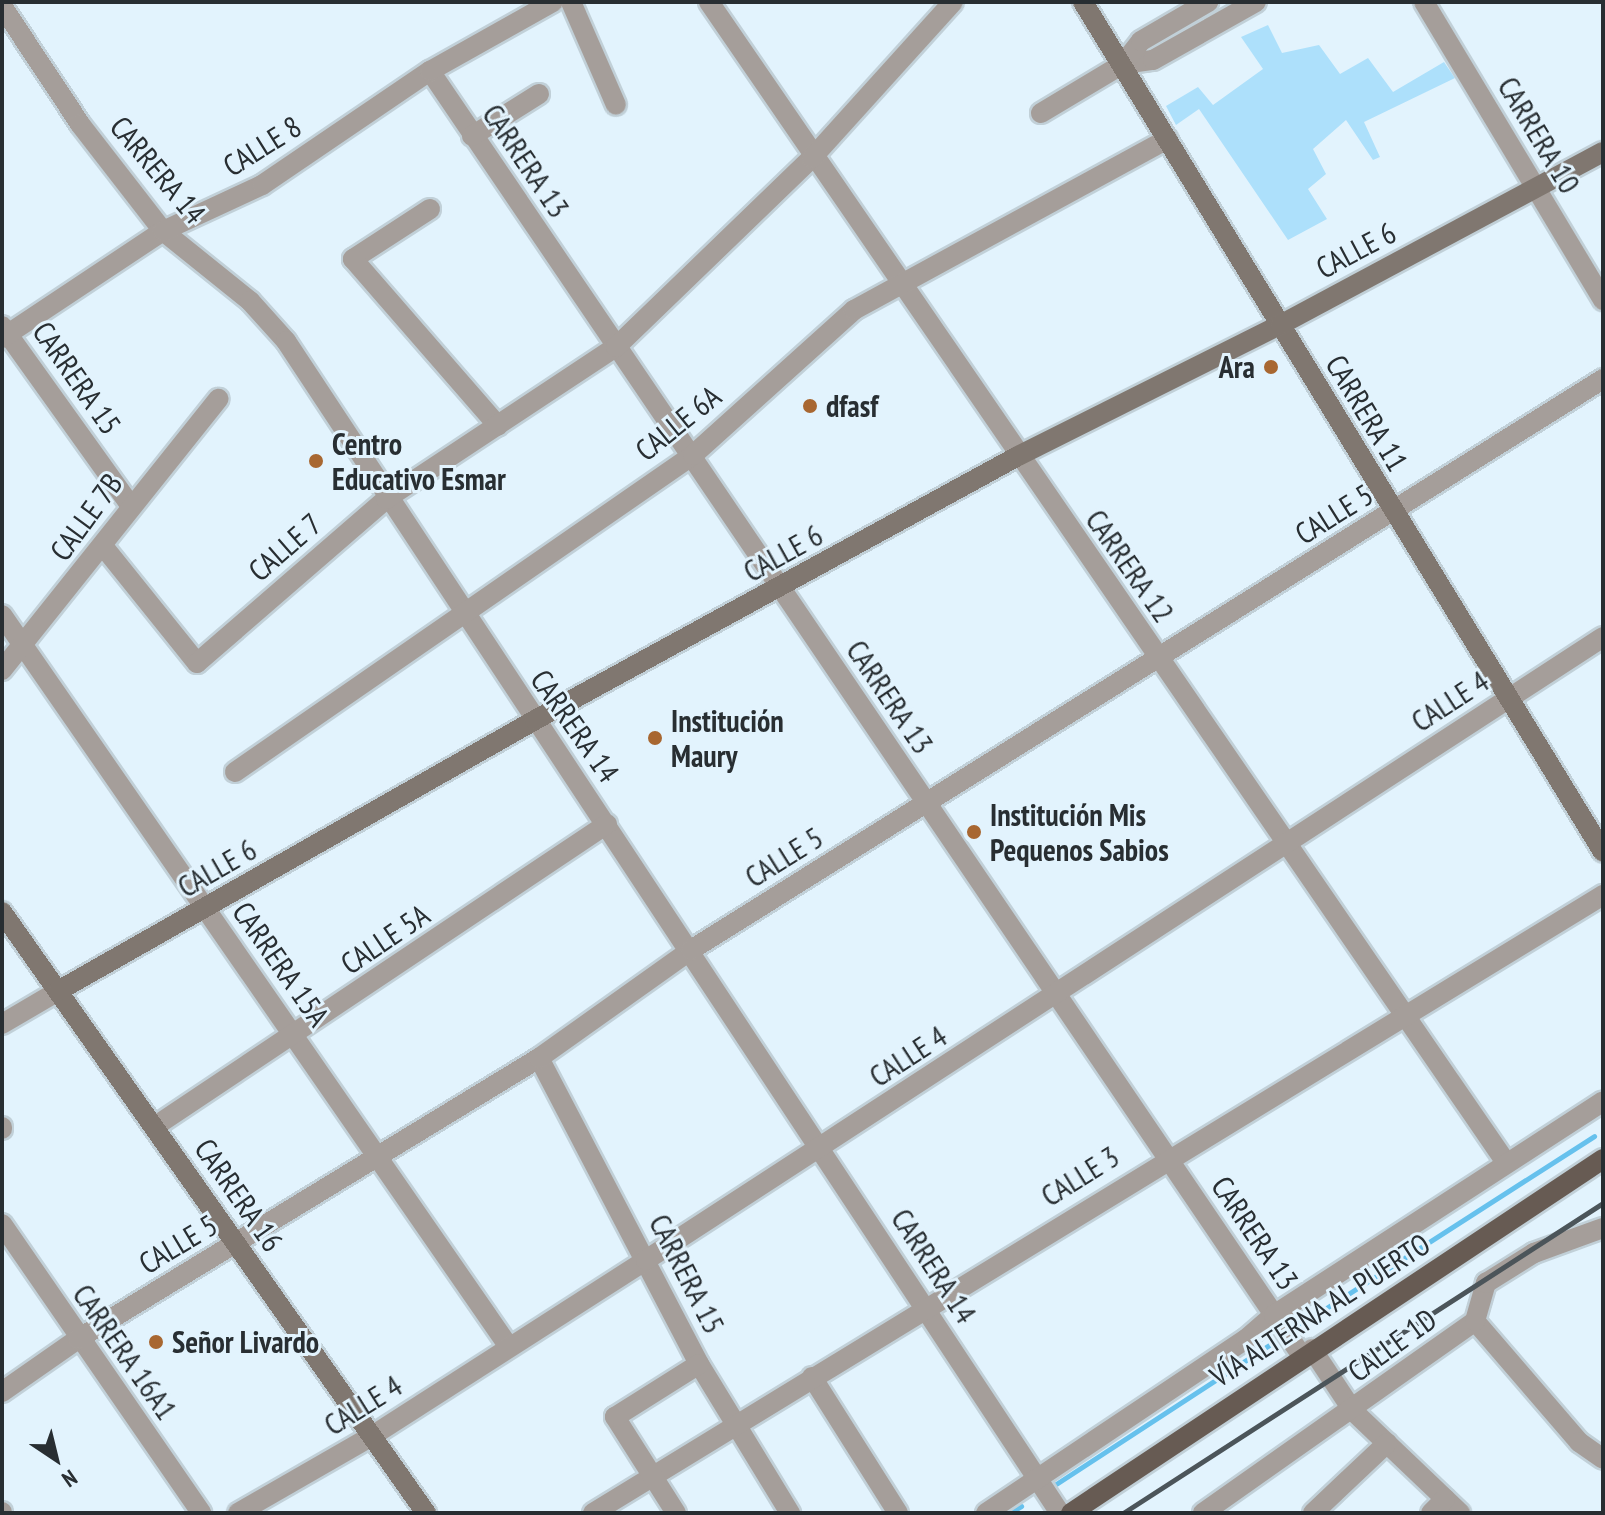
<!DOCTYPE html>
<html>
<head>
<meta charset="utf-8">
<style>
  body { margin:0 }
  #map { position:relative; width:1605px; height:1515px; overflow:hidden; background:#e2f3fd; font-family:"PT Sans Narrow",sans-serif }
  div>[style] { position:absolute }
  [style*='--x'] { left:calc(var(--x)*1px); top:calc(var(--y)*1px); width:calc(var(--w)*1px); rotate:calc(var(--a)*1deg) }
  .green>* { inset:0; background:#ade0fb }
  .stream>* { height:5px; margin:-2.5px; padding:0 2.5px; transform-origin:2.5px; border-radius:2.5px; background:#66c1ed }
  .roads { filter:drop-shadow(2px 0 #c1d0d8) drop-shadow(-2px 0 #c1d0d8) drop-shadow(0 2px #c1d0d8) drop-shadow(0 -2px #c1d0d8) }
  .street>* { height:20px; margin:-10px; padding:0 10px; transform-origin:10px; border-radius:10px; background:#a59e9a }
  .secondary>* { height:20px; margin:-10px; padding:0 10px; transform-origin:10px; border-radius:10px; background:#807770 }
  .primary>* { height:20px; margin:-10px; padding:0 10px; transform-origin:10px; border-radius:10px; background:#675b53 }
  .rail>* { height:5px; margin:-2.5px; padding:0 2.5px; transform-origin:2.5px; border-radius:2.5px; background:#4c555a }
  .dots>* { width:22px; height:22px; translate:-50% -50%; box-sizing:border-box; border:4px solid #e2f3fd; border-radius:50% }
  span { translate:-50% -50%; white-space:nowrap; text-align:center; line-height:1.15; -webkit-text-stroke:6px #e2f3fd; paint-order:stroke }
  .street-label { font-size:30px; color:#282e32 }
  .poi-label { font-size:30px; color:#282e32; font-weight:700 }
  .right { translate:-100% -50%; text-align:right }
  .left { translate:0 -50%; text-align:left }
  .frame { position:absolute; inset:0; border:4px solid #282e32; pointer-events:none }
  .north { position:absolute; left:16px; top:1419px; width:80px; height:80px; -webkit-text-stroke:6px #e2f3fd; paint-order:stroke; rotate:145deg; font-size:22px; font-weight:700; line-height:32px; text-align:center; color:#282e32 }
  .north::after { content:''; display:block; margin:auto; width:28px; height:36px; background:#282e32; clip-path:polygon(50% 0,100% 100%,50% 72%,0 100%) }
</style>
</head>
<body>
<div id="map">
  <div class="green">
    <i style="clip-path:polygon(1268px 25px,1282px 53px,1319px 45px,1340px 74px,1368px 58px,1393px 92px,1444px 62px,1455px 78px,1364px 122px,1380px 157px,1373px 160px,1346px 120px,1313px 149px,1326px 174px,1308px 189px,1327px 219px,1288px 240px,1199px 109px,1176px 125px,1166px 106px,1198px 87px,1213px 105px,1263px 69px,1241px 37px)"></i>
  </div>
  <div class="stream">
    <i style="--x:1292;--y:1330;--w:359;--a:-32.7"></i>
    <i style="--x:1053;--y:1486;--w:275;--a:-33.1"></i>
    <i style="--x:1009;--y:1513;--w:14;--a:-30"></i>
  </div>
  <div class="roads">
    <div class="street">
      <i style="--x:571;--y:2;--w:112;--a:66.4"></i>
      <i style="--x:709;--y:2;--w:1406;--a:55.52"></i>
      <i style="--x:1424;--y:2;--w:348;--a:59"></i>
      <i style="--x:2;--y:6;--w:141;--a:56.5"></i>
      <i style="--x:80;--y:124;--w:135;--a:52.2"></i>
      <i style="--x:163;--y:231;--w:112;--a:38.8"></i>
      <i style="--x:250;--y:301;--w:54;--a:48"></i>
      <i style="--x:286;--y:341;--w:1405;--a:56.56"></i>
      <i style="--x:1123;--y:64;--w:30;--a:-8"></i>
      <i style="--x:1153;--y:60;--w:118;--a:-29.4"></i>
      <i style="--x:430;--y:71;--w:1553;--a:55.84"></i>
      <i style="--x:1041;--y:113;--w:96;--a:-30.9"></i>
      <i style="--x:1123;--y:64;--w:29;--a:-52"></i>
      <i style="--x:1141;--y:41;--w:78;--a:-30.2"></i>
      <i style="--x:472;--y:136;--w:79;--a:-32.1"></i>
      <i style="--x:430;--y:209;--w:92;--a:147"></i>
      <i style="--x:353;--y:259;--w:221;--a:49"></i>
      <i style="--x:2;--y:326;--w:220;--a:54.4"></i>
      <i style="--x:2;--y:338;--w:193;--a:-33.6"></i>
      <i style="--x:163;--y:231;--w:109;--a:-24.9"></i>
      <i style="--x:262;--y:185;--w:203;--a:-34.2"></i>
      <i style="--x:430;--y:71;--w:141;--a:-29.3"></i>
      <i style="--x:103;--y:546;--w:150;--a:51.2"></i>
      <i style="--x:197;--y:663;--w:250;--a:-40.9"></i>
      <i style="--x:386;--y:499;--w:276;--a:-33.5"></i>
      <i style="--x:616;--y:347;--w:272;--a:-44"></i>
      <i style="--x:812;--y:158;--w:210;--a:-47.9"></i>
      <i style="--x:2;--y:615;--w:890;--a:55.29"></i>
      <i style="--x:2;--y:670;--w:347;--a:-51.4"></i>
      <i style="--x:235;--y:772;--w:557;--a:-34.69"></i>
      <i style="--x:693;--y:455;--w:217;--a:-42"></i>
      <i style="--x:854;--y:310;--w:357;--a:-28.6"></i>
      <i style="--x:2;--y:1024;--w:65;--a:-30.5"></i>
      <i style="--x:539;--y:1058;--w:345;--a:62.4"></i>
      <i style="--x:699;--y:1364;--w:175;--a:58.6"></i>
      <i style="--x:2;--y:1127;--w:2;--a:90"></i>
      <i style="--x:154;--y:1127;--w:545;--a:-33.78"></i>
      <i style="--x:2;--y:1224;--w:351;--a:55.4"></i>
      <i style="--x:1475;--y:1321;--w:160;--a:49.3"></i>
      <i style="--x:1579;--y:1442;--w:29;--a:35"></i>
      <i style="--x:1312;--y:1349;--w:74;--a:56.5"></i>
      <i style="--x:1353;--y:1411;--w:148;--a:43.6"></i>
      <i style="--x:812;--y:1377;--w:161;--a:57.7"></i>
      <i style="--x:2;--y:1392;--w:93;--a:-34.9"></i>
      <i style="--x:78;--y:1339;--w:540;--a:-31.36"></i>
      <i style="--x:539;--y:1058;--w:186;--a:-35.4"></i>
      <i style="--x:691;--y:950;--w:1076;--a:-32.05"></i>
      <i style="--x:2;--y:1512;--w:1;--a:90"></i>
      <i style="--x:238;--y:1513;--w:155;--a:-29.9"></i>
      <i style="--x:372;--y:1436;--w:326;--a:-32.7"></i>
      <i style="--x:646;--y:1260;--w:1142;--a:-33.06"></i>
      <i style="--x:593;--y:1513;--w:1184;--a:-31.46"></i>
      <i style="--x:676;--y:1513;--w:114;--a:-122.4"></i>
      <i style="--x:615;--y:1417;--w:99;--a:-32.2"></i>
      <i style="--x:986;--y:1513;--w:313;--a:-33.8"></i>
      <i style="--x:1246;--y:1339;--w:37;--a:-41"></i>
      <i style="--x:1274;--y:1315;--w:392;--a:-33"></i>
      <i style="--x:1203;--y:1513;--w:333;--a:-35.2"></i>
      <i style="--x:1475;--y:1321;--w:40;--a:-74"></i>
      <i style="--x:1486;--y:1283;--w:57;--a:-32"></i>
      <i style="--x:1534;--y:1253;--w:73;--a:-19.9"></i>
      <i style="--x:1313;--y:1513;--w:102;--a:-43.4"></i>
      <i style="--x:1431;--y:1513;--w:20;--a:-45"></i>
    </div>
    <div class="secondary">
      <i style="--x:1083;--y:2;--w:996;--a:58.54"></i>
      <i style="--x:2;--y:912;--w:736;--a:54.8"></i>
      <i style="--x:58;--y:991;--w:549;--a:-29.6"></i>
      <i style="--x:535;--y:720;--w:550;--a:-28.66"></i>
      <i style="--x:1018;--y:456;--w:293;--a:-26.6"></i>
      <i style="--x:1280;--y:325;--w:366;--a:-28.2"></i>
    </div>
    <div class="primary">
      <i style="--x:1071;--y:1513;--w:639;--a:-33.64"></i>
    </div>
  </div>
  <div class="rail">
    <i style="--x:1123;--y:1513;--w:571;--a:-32.86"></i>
  </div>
  <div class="dots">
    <i style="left:1271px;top:367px;background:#a86731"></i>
    <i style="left:810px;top:406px;background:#a86731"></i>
    <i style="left:316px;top:461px;background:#a86731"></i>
    <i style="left:655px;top:738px;background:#a86731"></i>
    <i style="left:974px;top:832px;background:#a86731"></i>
    <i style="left:156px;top:1342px;background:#a86731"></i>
  </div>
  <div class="street-label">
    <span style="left:1539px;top:135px;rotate:59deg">CARRERA 10</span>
    <span style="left:262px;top:146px;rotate:-32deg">CALLE 8</span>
    <span style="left:526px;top:161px;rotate:56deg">CARRERA 13</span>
    <span style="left:158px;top:170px;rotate:50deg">CARRERA 14</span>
    <span style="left:1356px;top:250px;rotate:-28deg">CALLE 6</span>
    <span style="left:77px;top:378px;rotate:55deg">CARRERA 15</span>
    <span style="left:1367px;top:413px;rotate:59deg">CARRERA 11</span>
    <span style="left:678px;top:423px;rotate:-39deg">CALLE 6A</span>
    <span style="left:1334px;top:514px;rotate:-32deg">CALLE 5</span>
    <span style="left:86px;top:517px;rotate:-54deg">CALLE 7B</span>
    <span style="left:285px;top:547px;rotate:-41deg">CALLE 7</span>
    <span style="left:783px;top:553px;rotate:-29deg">CALLE 6</span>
    <span style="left:1130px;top:566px;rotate:55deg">CARRERA 12</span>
    <span style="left:890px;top:697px;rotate:56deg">CARRERA 13</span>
    <span style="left:1450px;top:701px;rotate:-33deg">CALLE 4</span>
    <span style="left:575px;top:726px;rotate:55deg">CARRERA 14</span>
    <span style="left:784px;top:857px;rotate:-32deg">CALLE 5</span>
    <span style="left:217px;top:868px;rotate:-30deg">CALLE 6</span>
    <span style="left:385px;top:939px;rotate:-34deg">CALLE 5A</span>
    <span style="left:281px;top:964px;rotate:55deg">CARRERA 15A</span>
    <span style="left:908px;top:1056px;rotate:-33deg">CALLE 4</span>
    <span style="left:1080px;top:1176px;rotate:-32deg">CALLE 3</span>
    <span style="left:239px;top:1195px;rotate:55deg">CARRERA 16</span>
    <span style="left:1255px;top:1233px;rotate:56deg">CARRERA 13</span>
    <span style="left:178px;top:1244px;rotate:-31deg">CALLE 5</span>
    <span style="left:934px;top:1266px;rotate:57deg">CARRERA 14</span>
    <span style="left:687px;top:1274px;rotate:63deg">CARRERA 15</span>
    <span style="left:1320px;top:1310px;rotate:-33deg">VÍA ALTERNA AL PUERTO</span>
    <span style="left:1392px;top:1345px;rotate:-36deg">CALLE 1D</span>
    <span style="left:125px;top:1352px;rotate:55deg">CARRERA 16A1</span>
    <span style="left:363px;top:1405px;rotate:-32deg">CALLE 4</span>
  </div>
  <div class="poi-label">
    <span class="right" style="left:1255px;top:367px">Ara</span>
    <span class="left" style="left:826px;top:406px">dfasf</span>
    <span class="left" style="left:332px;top:461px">Centro<br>Educativo Esmar</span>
    <span class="left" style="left:671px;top:738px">Institución<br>Maury</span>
    <span class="left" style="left:990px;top:832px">Institución Mis<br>Pequenos Sabios</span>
    <span class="left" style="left:172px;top:1342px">Señor Livardo</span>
  </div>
  <div class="frame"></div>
  <div class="north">N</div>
</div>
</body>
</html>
